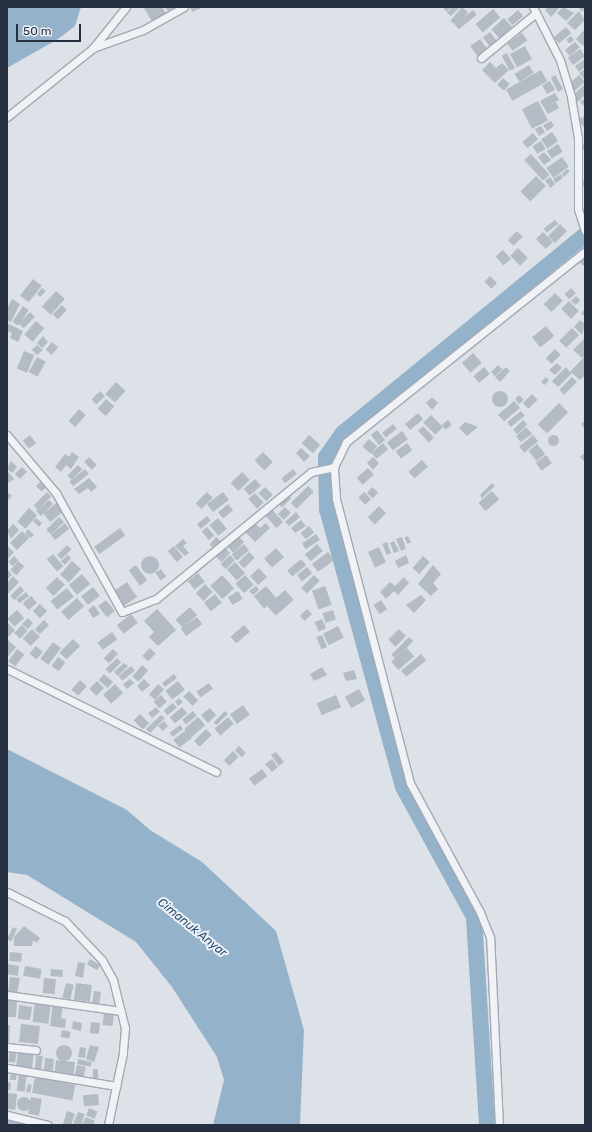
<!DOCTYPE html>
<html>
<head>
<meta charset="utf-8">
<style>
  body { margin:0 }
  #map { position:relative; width:592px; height:1132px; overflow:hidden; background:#dde2e8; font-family:Rubik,sans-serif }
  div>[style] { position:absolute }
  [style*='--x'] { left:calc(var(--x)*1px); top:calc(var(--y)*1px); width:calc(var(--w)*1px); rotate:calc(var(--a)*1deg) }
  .water>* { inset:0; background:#95b2cb }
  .river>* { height:16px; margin:-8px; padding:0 8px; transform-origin:8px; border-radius:8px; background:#95b2cb }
  .building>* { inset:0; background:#b4bbc5; transform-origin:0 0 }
  .round { border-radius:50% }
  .roads { filter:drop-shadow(1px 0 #a2a9b2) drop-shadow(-1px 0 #a2a9b2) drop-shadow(0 1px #a2a9b2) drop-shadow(0 -1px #a2a9b2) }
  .street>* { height:7px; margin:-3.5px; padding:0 3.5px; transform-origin:3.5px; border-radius:3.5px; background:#f0f2f6 }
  span { translate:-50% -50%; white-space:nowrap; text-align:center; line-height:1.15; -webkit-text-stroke:4px #edf1f6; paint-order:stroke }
  .water-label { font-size:12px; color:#2d5176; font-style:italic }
  .frame { position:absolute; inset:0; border:8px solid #263040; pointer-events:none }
  .scale { position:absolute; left:16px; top:24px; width:65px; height:18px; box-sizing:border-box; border:2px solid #263040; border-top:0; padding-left:5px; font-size:12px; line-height:14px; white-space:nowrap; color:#263040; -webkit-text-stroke:3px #edf1f6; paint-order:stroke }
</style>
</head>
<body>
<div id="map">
  <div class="water">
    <i style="clip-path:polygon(7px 7px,81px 7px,75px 26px,58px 39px,7px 68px)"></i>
    <i style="clip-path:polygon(7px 749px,127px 810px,150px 830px,202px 862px,276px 931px,304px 1030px,300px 1125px,213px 1125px,224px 1080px,217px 1057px,172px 987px,136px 942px,27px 875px,7px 872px)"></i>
  </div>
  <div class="river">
    <i style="--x:487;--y:1125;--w:208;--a:-93.6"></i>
    <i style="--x:474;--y:917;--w:148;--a:-118.6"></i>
    <i style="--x:403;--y:787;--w:287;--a:-105.3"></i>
    <i style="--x:327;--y:510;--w:53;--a:-91.1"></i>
    <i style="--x:326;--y:457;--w:29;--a:-55"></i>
    <i style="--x:343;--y:433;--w:313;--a:-39.3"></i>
  </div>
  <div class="building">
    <i style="clip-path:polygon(162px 7px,167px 15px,153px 23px,144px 8px)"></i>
    <i style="clip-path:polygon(165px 7px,176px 7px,168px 11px)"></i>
    <i style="clip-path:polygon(190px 7px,200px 7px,201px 8px,192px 12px)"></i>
    <i style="clip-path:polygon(442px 7px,451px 7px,447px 12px)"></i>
    <i style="clip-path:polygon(452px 7px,460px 7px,451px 16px,447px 13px)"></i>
    <i style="left:462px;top:7px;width:8px;height:18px;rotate:40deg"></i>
    <i style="clip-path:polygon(548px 7px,560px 7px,551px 17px,545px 10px)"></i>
    <i style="clip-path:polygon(563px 7px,574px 13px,566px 21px,557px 13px)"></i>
    <i style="clip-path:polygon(578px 7px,585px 7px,585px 9px,582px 12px)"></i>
    <i style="left:493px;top:9px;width:11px;height:23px;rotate:49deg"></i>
    <i style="left:473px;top:10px;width:6px;height:23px;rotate:51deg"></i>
    <i style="left:518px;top:10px;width:8px;height:14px;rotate:50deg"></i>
    <i style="clip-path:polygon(579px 11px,585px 20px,575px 30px,567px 23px)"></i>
    <i style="left:504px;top:18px;width:12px;height:17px;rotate:48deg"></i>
    <i style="left:566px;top:27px;width:8px;height:16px;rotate:50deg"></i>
    <i style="clip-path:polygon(585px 29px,585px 43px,583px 46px,576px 39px)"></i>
    <i style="left:490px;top:32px;width:11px;height:9px;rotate:52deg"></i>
    <i style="left:522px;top:33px;width:9px;height:18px;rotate:54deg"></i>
    <i style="left:571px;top:36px;width:5px;height:6px;rotate:53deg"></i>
    <i style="left:480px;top:39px;width:14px;height:12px;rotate:54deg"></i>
    <i style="clip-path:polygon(575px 42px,580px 47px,570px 56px,565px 50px)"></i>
    <i style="left:525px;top:46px;width:15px;height:17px;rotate:62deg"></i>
    <i style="left:580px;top:49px;width:9px;height:15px;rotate:54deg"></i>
    <i style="left:507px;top:53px;width:17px;height:6px;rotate:62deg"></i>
    <i style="clip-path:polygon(585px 59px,585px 67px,579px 72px,575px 66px)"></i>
    <i style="clip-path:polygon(490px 62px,496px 68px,502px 63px,509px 70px,495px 83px,482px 70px)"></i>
    <i style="left:529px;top:65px;width:9px;height:17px;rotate:58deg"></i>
    <i style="clip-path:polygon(585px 69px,585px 80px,579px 73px)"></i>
    <i style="left:541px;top:70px;width:13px;height:40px;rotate:61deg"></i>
    <i style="clip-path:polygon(555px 75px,563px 89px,558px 92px,551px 78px)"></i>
    <i style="left:579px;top:75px;width:9px;height:14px;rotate:49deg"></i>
    <i style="left:503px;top:78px;width:9px;height:9px;rotate:41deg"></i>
    <i style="left:550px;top:81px;width:10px;height:9px;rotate:61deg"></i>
    <i style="clip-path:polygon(584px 85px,585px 95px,578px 102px,572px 96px)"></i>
    <i style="clip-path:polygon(555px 93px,559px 100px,549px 105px,556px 102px,559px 108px,548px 114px,540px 101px)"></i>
    <i style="clip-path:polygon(585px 98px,585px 105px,584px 106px,580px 102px)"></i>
    <i style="left:538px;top:101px;width:22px;height:18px;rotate:63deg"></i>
    <i style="clip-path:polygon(585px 116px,585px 126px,583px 127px,579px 119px)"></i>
    <i style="clip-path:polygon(551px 121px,554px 126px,547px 131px,543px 125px)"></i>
    <i style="clip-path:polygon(541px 126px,545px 132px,539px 136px,535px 129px)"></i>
    <i style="left:552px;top:132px;width:11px;height:13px;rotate:56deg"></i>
    <i style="left:533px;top:133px;width:8px;height:14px;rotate:50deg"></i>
    <i style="left:541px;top:141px;width:9px;height:10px;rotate:58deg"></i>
    <i style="clip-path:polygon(585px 143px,585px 152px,581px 146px)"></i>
    <i style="left:558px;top:144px;width:9px;height:13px;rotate:58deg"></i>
    <i style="clip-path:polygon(544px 152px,551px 160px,544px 165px,538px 157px)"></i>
    <i style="left:531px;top:154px;width:28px;height:9px;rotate:48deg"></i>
    <i style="left:562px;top:157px;width:12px;height:19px;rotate:55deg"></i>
    <i style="clip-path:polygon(567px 169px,570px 171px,564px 177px,562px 174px)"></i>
    <i style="clip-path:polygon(561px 174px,563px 178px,556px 183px,553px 179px)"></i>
    <i style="left:536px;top:176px;width:14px;height:22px;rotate:45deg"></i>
    <i style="clip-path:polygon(550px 177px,555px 184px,551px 188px,545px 181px)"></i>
    <i style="clip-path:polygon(585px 180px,585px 188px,581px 182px)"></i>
    <i style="left:555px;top:220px;width:5px;height:14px;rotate:53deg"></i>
    <i style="left:560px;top:224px;width:10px;height:17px;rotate:45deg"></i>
    <i style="left:517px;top:231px;width:8px;height:13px;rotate:45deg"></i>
    <i style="left:543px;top:232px;width:14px;height:10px;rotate:45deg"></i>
    <i style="left:518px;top:248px;width:14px;height:11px;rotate:45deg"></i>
    <i style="left:503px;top:250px;width:12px;height:10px;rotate:48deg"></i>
    <i style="clip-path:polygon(585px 254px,585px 263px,583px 266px,578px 261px)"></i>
    <i style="left:490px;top:276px;width:10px;height:8px;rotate:45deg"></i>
    <i style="left:33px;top:279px;width:11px;height:21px;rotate:38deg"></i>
    <i style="clip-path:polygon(42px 288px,46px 291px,40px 297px,37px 294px)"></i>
    <i style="left:571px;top:288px;width:7px;height:9px;rotate:45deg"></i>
    <i style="left:56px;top:291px;width:12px;height:21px;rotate:42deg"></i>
    <i style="left:555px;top:293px;width:11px;height:16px;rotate:45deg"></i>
    <i style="left:576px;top:296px;width:6px;height:7px;rotate:45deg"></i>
    <i style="clip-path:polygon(12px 299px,20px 304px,11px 322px,7px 320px,7px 309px)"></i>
    <i style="left:569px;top:301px;width:14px;height:11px;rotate:45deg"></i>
    <i style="left:62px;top:305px;width:7px;height:13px;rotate:45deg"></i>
    <i style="left:23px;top:306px;width:7px;height:19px;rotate:34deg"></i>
    <i style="clip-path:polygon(585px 309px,585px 317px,581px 313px)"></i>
    <i style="left:30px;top:312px;width:7px;height:16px;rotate:45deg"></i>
    <i style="clip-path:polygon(580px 320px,585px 324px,582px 335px,574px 327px)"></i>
    <i style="left:36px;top:321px;width:11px;height:18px;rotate:41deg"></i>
    <i style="clip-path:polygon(7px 323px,23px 331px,18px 342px,10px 338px,12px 333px,7px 331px)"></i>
    <i style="left:546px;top:326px;width:13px;height:18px;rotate:51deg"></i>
    <i style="left:572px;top:328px;width:10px;height:18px;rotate:45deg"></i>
    <i style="clip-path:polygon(43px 336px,48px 342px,42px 348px,37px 343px)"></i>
    <i style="clip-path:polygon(585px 338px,585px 355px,582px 358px,573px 350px)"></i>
    <i style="left:52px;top:342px;width:8px;height:10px;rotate:40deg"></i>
    <i style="clip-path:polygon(37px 345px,43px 350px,37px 355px,32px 350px)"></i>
    <i style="left:555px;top:349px;width:8px;height:13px;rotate:45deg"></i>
    <i style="left:24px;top:351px;width:11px;height:19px;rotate:22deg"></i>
    <i style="left:473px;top:353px;width:13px;height:15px;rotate:48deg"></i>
    <i style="clip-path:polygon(585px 356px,585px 375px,580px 380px,572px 373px,558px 387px,552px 381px,566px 367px,570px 372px)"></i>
    <i style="left:37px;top:357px;width:10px;height:17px;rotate:29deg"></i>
    <i style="clip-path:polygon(557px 363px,562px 368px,555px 375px,549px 370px)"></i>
    <i style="left:498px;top:365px;width:6px;height:10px;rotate:45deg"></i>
    <i style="left:484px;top:367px;width:9px;height:14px;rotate:49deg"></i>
    <i style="clip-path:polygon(506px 367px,510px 371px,500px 382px,495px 377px)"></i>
    <i style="clip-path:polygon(546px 377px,549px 380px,545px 385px,541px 382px)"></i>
    <i style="left:572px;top:377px;width:7px;height:18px;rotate:45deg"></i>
    <i style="left:116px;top:382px;width:13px;height:16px;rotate:42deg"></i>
    <i style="left:100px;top:391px;width:7px;height:12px;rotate:45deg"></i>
    <i class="round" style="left:492px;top:391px;width:16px;height:16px"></i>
    <i style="left:532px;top:394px;width:8px;height:13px;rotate:45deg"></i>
    <i style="clip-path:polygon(519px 395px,524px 400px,519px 404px,515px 399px)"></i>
    <i style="clip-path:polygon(432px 397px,438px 403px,432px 410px,426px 403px)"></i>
    <i style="left:106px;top:399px;width:11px;height:13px;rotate:41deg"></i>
    <i style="left:514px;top:401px;width:9px;height:21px;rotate:49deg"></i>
    <i style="left:559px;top:403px;width:13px;height:30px;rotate:45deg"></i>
    <i style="left:79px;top:409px;width:9px;height:16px;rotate:41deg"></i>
    <i style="left:521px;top:411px;width:6px;height:18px;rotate:51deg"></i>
    <i style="left:418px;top:413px;width:8px;height:17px;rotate:50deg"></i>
    <i style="left:431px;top:415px;width:17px;height:11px;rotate:45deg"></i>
    <i style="left:448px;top:420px;width:6px;height:8px;rotate:51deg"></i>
    <i style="left:523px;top:420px;width:6px;height:14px;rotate:45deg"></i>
    <i style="clip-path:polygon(585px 420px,585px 429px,581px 424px)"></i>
    <i style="clip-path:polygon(465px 422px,478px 427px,467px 436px,459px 428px)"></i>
    <i style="left:393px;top:424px;width:6px;height:14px;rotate:51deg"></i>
    <i style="left:423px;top:426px;width:16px;height:7px;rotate:47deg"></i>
    <i style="clip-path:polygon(526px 427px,532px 434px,521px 442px,516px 436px)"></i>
    <i style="left:377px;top:430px;width:13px;height:8px;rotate:51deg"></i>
    <i style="left:402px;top:431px;width:10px;height:19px;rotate:53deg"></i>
    <i class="round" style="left:547.5px;top:434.5px;width:11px;height:11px"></i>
    <i style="left:30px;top:435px;width:10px;height:9px;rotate:53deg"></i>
    <i style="left:309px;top:435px;width:15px;height:11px;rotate:42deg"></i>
    <i style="left:533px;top:435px;width:8px;height:18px;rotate:50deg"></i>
    <i style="left:369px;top:439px;width:11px;height:10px;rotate:41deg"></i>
    <i style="left:383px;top:443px;width:8px;height:15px;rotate:50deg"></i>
    <i style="left:407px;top:443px;width:9px;height:14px;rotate:54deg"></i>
    <i style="left:537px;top:444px;width:13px;height:11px;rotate:51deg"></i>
    <i style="clip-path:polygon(301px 448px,310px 456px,304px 462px,296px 453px)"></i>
    <i style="clip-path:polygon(72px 452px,79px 457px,71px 469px,66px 465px,61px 472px,55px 467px,65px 454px,69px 457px)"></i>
    <i style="left:263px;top:452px;width:14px;height:12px;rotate:45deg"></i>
    <i style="clip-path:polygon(585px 452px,585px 462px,580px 457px)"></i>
    <i style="left:546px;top:455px;width:10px;height:13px;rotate:53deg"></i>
    <i style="left:89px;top:457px;width:11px;height:7px;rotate:45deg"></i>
    <i style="clip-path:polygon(373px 457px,379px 463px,373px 470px,367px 463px)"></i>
    <i style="left:422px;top:460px;width:9px;height:18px;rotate:49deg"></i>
    <i style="clip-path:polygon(11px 461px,17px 467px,12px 473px,7px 469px)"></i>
    <i style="left:78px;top:465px;width:6px;height:15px;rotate:45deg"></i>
    <i style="left:22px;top:467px;width:7px;height:10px;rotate:45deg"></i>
    <i style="left:368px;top:468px;width:9px;height:15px;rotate:49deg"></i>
    <i style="left:85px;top:469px;width:6px;height:20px;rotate:51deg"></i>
    <i style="left:293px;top:469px;width:6px;height:15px;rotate:51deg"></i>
    <i style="clip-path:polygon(8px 472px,14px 479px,7px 484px,7px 473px)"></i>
    <i style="left:242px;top:472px;width:11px;height:16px;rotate:45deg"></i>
    <i style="clip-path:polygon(89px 478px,97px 487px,91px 492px,88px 488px,79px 494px,74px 489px)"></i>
    <i style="left:43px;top:479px;width:8px;height:10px;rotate:45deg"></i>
    <i style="left:255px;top:479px;width:9px;height:15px;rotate:49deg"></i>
    <i style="clip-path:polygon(492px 483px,495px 486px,482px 498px,480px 495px)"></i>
    <i style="left:308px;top:486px;width:8px;height:24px;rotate:45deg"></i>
    <i style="left:265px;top:487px;width:11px;height:9px;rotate:45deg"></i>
    <i style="left:372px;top:487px;width:8px;height:8px;rotate:40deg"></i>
    <i style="left:492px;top:491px;width:11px;height:18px;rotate:49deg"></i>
    <i style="clip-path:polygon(7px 492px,12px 496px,7px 501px)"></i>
    <i style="left:47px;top:492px;width:6px;height:19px;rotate:45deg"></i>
    <i style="left:207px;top:492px;width:8px;height:16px;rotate:45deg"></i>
    <i style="left:223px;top:492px;width:10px;height:20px;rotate:53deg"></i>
    <i style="left:364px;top:492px;width:10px;height:8px;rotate:45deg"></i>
    <i style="left:255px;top:493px;width:13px;height:9px;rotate:48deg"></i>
    <i style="left:287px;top:494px;width:6px;height:13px;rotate:45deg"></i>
    <i style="clip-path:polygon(49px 500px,53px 504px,41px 516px,36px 511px)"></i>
    <i style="left:57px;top:502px;width:11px;height:18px;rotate:49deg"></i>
    <i style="left:228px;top:504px;width:8px;height:13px;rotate:50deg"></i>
    <i style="left:379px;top:506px;width:10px;height:16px;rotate:45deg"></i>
    <i style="left:270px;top:507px;width:20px;height:9px;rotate:49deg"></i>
    <i style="left:285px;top:507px;width:8px;height:10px;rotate:45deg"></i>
    <i style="left:29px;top:508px;width:11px;height:18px;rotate:41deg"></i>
    <i style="clip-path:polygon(296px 512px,300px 517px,289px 526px,285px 522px)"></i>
    <i style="left:207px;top:516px;width:6px;height:13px;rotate:51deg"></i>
    <i style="left:59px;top:517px;width:7px;height:18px;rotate:45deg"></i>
    <i style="clip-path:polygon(36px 518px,42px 523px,39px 527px,33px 521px)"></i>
    <i style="left:218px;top:518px;width:14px;height:11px;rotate:51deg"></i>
    <i style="clip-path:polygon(301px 520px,306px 526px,295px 533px,291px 528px)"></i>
    <i style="clip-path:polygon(65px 523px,69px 529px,55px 540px,51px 535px)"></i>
    <i style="clip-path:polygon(255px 523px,260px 528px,266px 523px,270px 528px,255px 542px,245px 532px)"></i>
    <i style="clip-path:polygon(13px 524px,19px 530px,11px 539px,7px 531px)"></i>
    <i style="left:309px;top:526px;width:8px;height:11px;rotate:50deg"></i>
    <i style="left:207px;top:527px;width:11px;height:7px;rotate:49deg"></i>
    <i style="left:120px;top:528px;width:9px;height:32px;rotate:54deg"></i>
    <i style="clip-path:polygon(28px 529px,34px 535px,30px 538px,25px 533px)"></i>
    <i style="left:22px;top:531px;width:10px;height:17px;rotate:45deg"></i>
    <i style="left:316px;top:534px;width:7px;height:17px;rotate:56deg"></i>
    <i style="left:237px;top:535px;width:10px;height:15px;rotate:45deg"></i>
    <i style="left:408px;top:536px;width:7px;height:4px;rotate:63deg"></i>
    <i style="left:216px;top:537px;width:8px;height:10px;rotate:40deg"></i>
    <i style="clip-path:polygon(402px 537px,406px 549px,401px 551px,396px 539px)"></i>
    <i style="clip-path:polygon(183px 539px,187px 543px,183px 546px,189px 553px,185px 556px,175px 546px)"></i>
    <i style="clip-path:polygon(394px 541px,399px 551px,394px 553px,390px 543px)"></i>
    <i style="left:387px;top:542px;width:12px;height:5px;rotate:70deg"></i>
    <i style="left:244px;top:544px;width:8px;height:16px;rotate:50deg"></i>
    <i style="left:317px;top:544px;width:9px;height:16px;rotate:49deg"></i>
    <i style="left:67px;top:545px;width:6px;height:14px;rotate:45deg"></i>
    <i style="clip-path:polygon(7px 546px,14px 552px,7px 560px)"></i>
    <i style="left:174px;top:546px;width:14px;height:8px;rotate:51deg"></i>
    <i style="left:379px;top:547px;width:17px;height:12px;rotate:66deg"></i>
    <i style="clip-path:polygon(225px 548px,230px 553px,222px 562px,216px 557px)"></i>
    <i style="left:276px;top:548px;width:12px;height:16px;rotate:48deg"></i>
    <i style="left:249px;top:552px;width:8px;height:15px;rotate:45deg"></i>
    <i style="left:328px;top:552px;width:10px;height:20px;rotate:53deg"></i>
    <i style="left:53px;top:554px;width:16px;height:8px;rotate:50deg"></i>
    <i style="clip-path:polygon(68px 555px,71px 558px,65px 565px,61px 561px)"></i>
    <i style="left:230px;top:555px;width:7px;height:13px;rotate:45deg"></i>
    <i style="clip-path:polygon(406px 555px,409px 563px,398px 568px,395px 561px)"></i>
    <i class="round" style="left:141px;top:556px;width:18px;height:18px"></i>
    <i style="left:14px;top:556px;width:6px;height:8px;rotate:45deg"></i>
    <i style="left:423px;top:556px;width:9px;height:16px;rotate:41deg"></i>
    <i style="left:301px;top:559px;width:8px;height:18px;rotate:50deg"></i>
    <i style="left:18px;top:561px;width:8px;height:12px;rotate:40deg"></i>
    <i style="left:72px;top:561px;width:12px;height:18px;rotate:42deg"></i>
    <i style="left:235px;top:562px;width:15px;height:11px;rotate:48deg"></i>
    <i style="left:136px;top:565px;width:19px;height:9px;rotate:54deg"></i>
    <i style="clip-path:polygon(433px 565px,441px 574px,433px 583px,438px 589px,431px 596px,418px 584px)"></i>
    <i style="left:307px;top:567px;width:8px;height:13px;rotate:50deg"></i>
    <i style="left:259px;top:568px;width:12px;height:12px;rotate:48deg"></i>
    <i style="clip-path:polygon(7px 569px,12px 575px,7px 580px)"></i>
    <i style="left:161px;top:569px;width:9px;height:7px;rotate:54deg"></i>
    <i style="left:198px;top:573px;width:11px;height:13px;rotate:52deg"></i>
    <i style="left:82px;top:574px;width:13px;height:17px;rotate:51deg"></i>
    <i style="left:222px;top:575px;width:18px;height:16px;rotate:47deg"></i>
    <i style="left:245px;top:575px;width:13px;height:13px;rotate:48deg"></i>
    <i style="left:314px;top:575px;width:8px;height:18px;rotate:45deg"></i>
    <i style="clip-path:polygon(13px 576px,19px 582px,7px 595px,7px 583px)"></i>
    <i style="left:57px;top:577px;width:11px;height:16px;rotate:45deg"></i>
    <i style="clip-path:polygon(404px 577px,409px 583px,398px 595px,394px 591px,386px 599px,380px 592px,390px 582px,395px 586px)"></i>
    <i style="left:127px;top:582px;width:18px;height:16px;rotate:56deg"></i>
    <i style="left:205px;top:584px;width:11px;height:13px;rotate:45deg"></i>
    <i style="left:20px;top:586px;width:6px;height:14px;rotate:45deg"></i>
    <i style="clip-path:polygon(256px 586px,259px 590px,253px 595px,249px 591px)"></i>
    <i style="left:266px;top:586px;width:16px;height:16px;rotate:50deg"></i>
    <i style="left:325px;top:586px;width:20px;height:14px;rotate:70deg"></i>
    <i style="left:93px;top:587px;width:11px;height:15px;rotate:52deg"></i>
    <i style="left:67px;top:588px;width:11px;height:21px;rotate:52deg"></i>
    <i style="left:285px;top:590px;width:13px;height:24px;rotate:48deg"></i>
    <i style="left:238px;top:591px;width:9px;height:12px;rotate:58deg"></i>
    <i style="left:26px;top:592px;width:5px;height:12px;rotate:53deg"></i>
    <i style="left:215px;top:594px;width:11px;height:14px;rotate:52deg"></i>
    <i style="clip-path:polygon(421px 595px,426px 600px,414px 613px,406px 605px)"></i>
    <i style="left:31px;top:596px;width:9px;height:11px;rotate:49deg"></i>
    <i style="left:77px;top:598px;width:11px;height:21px;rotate:49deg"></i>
    <i style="left:106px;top:600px;width:14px;height:10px;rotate:51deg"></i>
    <i style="left:381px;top:600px;width:11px;height:9px;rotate:56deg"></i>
    <i style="left:40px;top:604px;width:10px;height:10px;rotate:45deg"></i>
    <i style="clip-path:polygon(94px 605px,100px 614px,93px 618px,88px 610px)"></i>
    <i style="left:190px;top:607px;width:11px;height:19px;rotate:49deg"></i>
    <i style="clip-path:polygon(157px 609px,176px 630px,158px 646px,149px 637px,154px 632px,144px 621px)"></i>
    <i style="left:307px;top:609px;width:7px;height:10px;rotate:45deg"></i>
    <i style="left:17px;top:610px;width:11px;height:13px;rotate:49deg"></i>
    <i style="left:333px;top:610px;width:10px;height:11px;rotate:73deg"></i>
    <i style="left:131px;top:614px;width:11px;height:18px;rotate:52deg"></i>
    <i style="left:197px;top:617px;width:9px;height:20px;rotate:54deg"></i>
    <i style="clip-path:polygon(28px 618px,33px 623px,28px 629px,22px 624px)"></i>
    <i style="left:322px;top:619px;width:10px;height:8px;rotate:66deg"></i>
    <i style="left:44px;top:620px;width:7px;height:13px;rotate:45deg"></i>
    <i style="clip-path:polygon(7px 622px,15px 630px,7px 638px)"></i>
    <i style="left:22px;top:625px;width:8px;height:11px;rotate:45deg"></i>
    <i style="left:244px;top:625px;width:9px;height:18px;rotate:49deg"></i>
    <i style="left:338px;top:626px;width:13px;height:17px;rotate:63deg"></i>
    <i style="left:32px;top:629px;width:11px;height:13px;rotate:45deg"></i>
    <i style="left:399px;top:629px;width:10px;height:15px;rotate:45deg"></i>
    <i style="left:112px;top:632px;width:9px;height:18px;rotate:54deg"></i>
    <i style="left:322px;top:635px;width:13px;height:6px;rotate:67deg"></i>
    <i style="left:409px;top:637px;width:6px;height:25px;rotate:45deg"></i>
    <i style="left:73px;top:639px;width:10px;height:19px;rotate:45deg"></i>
    <i style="clip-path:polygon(8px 640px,16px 647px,7px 658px,7px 641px)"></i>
    <i style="left:53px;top:642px;width:10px;height:21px;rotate:37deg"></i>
    <i style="left:36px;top:646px;width:9px;height:10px;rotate:41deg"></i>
    <i style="left:150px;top:648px;width:8px;height:11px;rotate:45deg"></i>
    <i style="left:407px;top:648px;width:11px;height:21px;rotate:49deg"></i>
    <i style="left:17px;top:649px;width:9px;height:15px;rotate:36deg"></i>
    <i style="left:113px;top:649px;width:7px;height:13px;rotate:45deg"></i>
    <i style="left:421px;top:654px;width:8px;height:26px;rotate:50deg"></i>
    <i style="left:58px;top:657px;width:9px;height:11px;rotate:36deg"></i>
    <i style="left:117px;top:658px;width:6px;height:16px;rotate:45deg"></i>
    <i style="clip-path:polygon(124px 663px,128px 666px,118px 676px,114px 672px)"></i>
    <i style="left:142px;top:665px;width:8px;height:15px;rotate:40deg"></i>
    <i style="left:131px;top:666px;width:6px;height:16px;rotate:51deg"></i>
    <i style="clip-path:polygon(322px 667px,327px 675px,314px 681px,310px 674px)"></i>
    <i style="clip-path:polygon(354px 670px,357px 679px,346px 681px,343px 673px)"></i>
    <i style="left:104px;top:674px;width:12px;height:8px;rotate:42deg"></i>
    <i style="left:174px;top:674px;width:5px;height:15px;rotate:53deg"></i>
    <i style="clip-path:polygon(130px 679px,134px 683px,127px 689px,123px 684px)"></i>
    <i style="clip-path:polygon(144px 679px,150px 685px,142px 692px,137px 686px)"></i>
    <i style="left:80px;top:680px;width:9px;height:13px;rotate:41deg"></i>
    <i style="left:97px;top:681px;width:10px;height:11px;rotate:45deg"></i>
    <i style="left:178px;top:681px;width:11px;height:16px;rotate:52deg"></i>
    <i style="left:209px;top:683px;width:7px;height:15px;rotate:56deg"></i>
    <i style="left:115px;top:684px;width:12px;height:16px;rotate:48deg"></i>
    <i style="left:158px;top:684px;width:8px;height:14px;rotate:40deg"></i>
    <i style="left:359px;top:689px;width:13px;height:16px;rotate:61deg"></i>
    <i style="left:189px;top:691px;width:13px;height:8px;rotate:45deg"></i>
    <i style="left:161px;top:695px;width:9px;height:10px;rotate:49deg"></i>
    <i style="left:336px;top:695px;width:13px;height:21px;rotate:67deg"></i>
    <i style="clip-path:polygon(179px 698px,183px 702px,178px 706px,175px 702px)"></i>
    <i style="left:173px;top:703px;width:6px;height:12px;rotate:51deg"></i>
    <i style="left:243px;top:705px;width:12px;height:16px;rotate:55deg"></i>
    <i style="left:156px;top:707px;width:6px;height:10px;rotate:51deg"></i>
    <i style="left:182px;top:707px;width:8px;height:16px;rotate:50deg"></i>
    <i style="clip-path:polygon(210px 708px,216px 715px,208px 723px,201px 715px)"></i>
    <i style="left:193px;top:711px;width:6px;height:14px;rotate:51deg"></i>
    <i style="left:225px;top:711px;width:4px;height:16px;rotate:45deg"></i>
    <i style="left:140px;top:714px;width:13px;height:9px;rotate:45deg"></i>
    <i style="clip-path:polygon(161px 715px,165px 718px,150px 733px,146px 729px)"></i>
    <i style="left:198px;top:717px;width:11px;height:18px;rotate:49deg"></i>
    <i style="left:228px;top:717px;width:9px;height:18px;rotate:49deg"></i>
    <i style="clip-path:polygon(164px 721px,168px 726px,163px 731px,158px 726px)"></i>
    <i style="left:180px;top:725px;width:5px;height:13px;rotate:53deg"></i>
    <i style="left:206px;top:729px;width:8px;height:17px;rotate:45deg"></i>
    <i style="left:186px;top:730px;width:10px;height:16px;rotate:53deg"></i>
    <i style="left:239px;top:746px;width:10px;height:6px;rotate:45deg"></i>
    <i style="left:233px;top:751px;width:8px;height:13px;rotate:45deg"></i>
    <i style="clip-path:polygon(276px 752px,284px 762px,279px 766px,271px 755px)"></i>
    <i style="clip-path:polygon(272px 759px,278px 767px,272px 772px,265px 764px)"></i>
    <i style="left:262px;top:769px;width:9px;height:16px;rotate:54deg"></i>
    <i style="clip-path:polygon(24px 926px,40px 938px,37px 943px,33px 940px,32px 946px,14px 946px,14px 937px)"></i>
    <i style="clip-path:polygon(13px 927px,17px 929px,11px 942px,7px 939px)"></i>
    <i style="left:10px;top:952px;width:12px;height:9px;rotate:5deg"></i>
    <i style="left:90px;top:959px;width:12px;height:6px;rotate:31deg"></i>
    <i style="clip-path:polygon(78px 962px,85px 963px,83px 978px,75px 976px)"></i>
    <i style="clip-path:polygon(7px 964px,19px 966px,18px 976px,7px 974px)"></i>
    <i style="left:25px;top:966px;width:17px;height:10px;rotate:10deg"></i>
    <i style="left:51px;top:969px;width:12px;height:7px;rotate:5deg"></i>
    <i style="clip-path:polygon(10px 977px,20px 978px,17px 994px,8px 992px)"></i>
    <i style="left:44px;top:978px;width:12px;height:15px;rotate:5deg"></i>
    <i style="left:66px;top:983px;width:8px;height:15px;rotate:14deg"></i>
    <i style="left:76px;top:983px;width:16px;height:17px;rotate:7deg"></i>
    <i style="left:94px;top:991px;width:7px;height:12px;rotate:8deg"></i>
    <i style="clip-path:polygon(7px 998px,17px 999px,16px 1017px,7px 1017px)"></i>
    <i style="left:35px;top:1001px;width:16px;height:21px;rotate:7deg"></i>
    <i style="clip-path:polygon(53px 1004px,63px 1005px,61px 1018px,66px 1019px,65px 1028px,50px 1026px)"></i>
    <i style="clip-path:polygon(19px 1005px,32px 1007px,30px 1020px,18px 1019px)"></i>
    <i style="left:104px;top:1012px;width:10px;height:13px;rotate:6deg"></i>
    <i style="clip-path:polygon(73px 1021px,82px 1023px,81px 1031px,72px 1029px)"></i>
    <i style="left:91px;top:1022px;width:9px;height:11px;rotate:6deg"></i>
    <i style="left:21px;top:1024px;width:19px;height:18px;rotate:6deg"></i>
    <i style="clip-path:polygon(7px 1025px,10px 1025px,9px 1045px,7px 1045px)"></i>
    <i style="left:62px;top:1030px;width:9px;height:7px;rotate:13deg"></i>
    <i style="clip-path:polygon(90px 1045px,99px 1047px,94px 1062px,86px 1059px)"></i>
    <i class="round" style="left:56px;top:1045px;width:16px;height:16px"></i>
    <i style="clip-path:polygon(80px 1047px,86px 1048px,85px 1058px,78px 1057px)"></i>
    <i style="left:10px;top:1049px;width:7px;height:13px;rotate:8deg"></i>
    <i style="left:18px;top:1051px;width:16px;height:15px;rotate:7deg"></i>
    <i style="clip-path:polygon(36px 1055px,43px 1056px,41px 1070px,35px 1069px)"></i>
    <i style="left:45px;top:1058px;width:9px;height:12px;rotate:6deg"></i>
    <i style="left:78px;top:1059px;width:14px;height:5px;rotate:12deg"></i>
    <i style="left:56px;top:1060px;width:19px;height:13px;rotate:6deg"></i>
    <i style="left:77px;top:1065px;width:9px;height:13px;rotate:13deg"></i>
    <i style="left:93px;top:1069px;width:5px;height:9px"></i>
    <i style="clip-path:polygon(11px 1072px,17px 1072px,16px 1080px,10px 1080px)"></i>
    <i style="left:19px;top:1073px;width:8px;height:18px;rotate:7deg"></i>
    <i style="left:35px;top:1077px;width:41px;height:16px;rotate:11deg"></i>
    <i style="clip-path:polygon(7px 1082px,11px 1083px,10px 1090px,7px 1090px)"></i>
    <i style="left:28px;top:1084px;width:4px;height:8px;rotate:14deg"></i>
    <i style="left:8px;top:1093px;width:9px;height:16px;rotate:6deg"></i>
    <i style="left:98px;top:1094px;width:11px;height:15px;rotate:85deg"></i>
    <i class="round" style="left:17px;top:1097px;width:14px;height:14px"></i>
    <i style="left:31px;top:1097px;width:11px;height:17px;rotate:10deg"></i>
    <i style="left:89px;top:1108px;width:9px;height:8px;rotate:21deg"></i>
    <i style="clip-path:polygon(67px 1111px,75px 1114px,71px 1125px,63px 1124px)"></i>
    <i style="clip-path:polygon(78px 1112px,85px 1114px,81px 1125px,73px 1124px)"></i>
    <i style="clip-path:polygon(86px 1117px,95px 1121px,93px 1125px,82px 1125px)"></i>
    <i style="clip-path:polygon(7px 1118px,33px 1124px,33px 1125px,7px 1125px)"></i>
  </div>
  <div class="roads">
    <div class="street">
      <i style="--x:533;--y:7;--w:59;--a:63"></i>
      <i style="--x:560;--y:60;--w:39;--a:73"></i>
      <i style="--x:571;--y:97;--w:42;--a:80.3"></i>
      <i style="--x:578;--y:138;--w:71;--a:90"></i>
      <i style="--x:578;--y:209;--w:23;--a:72"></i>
      <i style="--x:93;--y:48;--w:53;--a:-19.8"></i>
      <i style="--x:143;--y:30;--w:47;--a:-29.3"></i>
      <i style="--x:481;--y:58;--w:71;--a:-39.3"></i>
      <i style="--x:7;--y:117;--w:110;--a:-38.7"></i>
      <i style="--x:93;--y:48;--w:53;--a:-51.2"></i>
      <i style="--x:7;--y:435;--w:76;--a:49.8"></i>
      <i style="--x:56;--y:493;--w:136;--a:61"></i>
      <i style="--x:122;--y:612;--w:36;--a:-21"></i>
      <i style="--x:156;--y:599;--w:200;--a:-39.3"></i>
      <i style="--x:311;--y:472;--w:24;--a:-12"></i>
      <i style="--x:7;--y:669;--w:233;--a:26.2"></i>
      <i style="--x:7;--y:892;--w:65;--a:26.6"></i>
      <i style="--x:65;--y:921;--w:54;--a:46.5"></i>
      <i style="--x:102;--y:960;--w:23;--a:61"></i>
      <i style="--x:113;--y:980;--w:49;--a:76"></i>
      <i style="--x:125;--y:1028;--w:25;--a:95"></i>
      <i style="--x:123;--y:1053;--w:74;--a:101.8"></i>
      <i style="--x:7;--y:995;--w:115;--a:8"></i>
      <i style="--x:7;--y:1047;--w:29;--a:6"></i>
      <i style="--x:7;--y:1068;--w:111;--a:9.3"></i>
      <i style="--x:7;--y:1115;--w:42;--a:13.7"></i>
      <i style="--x:499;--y:1125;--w:188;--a:-92.7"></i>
      <i style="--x:490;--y:937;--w:27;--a:-112"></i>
      <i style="--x:480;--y:912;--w:147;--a:-118.5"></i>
      <i style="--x:410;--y:783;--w:294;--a:-104.6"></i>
      <i style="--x:336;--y:498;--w:31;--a:-94"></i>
      <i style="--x:334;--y:467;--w:28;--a:-64"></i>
      <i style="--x:346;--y:442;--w:306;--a:-38.6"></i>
    </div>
  </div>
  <div class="water-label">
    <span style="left:192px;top:928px;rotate:39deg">Cimanuk Anyar</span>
  </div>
  <div class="frame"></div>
  <div class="scale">50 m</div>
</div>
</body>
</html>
